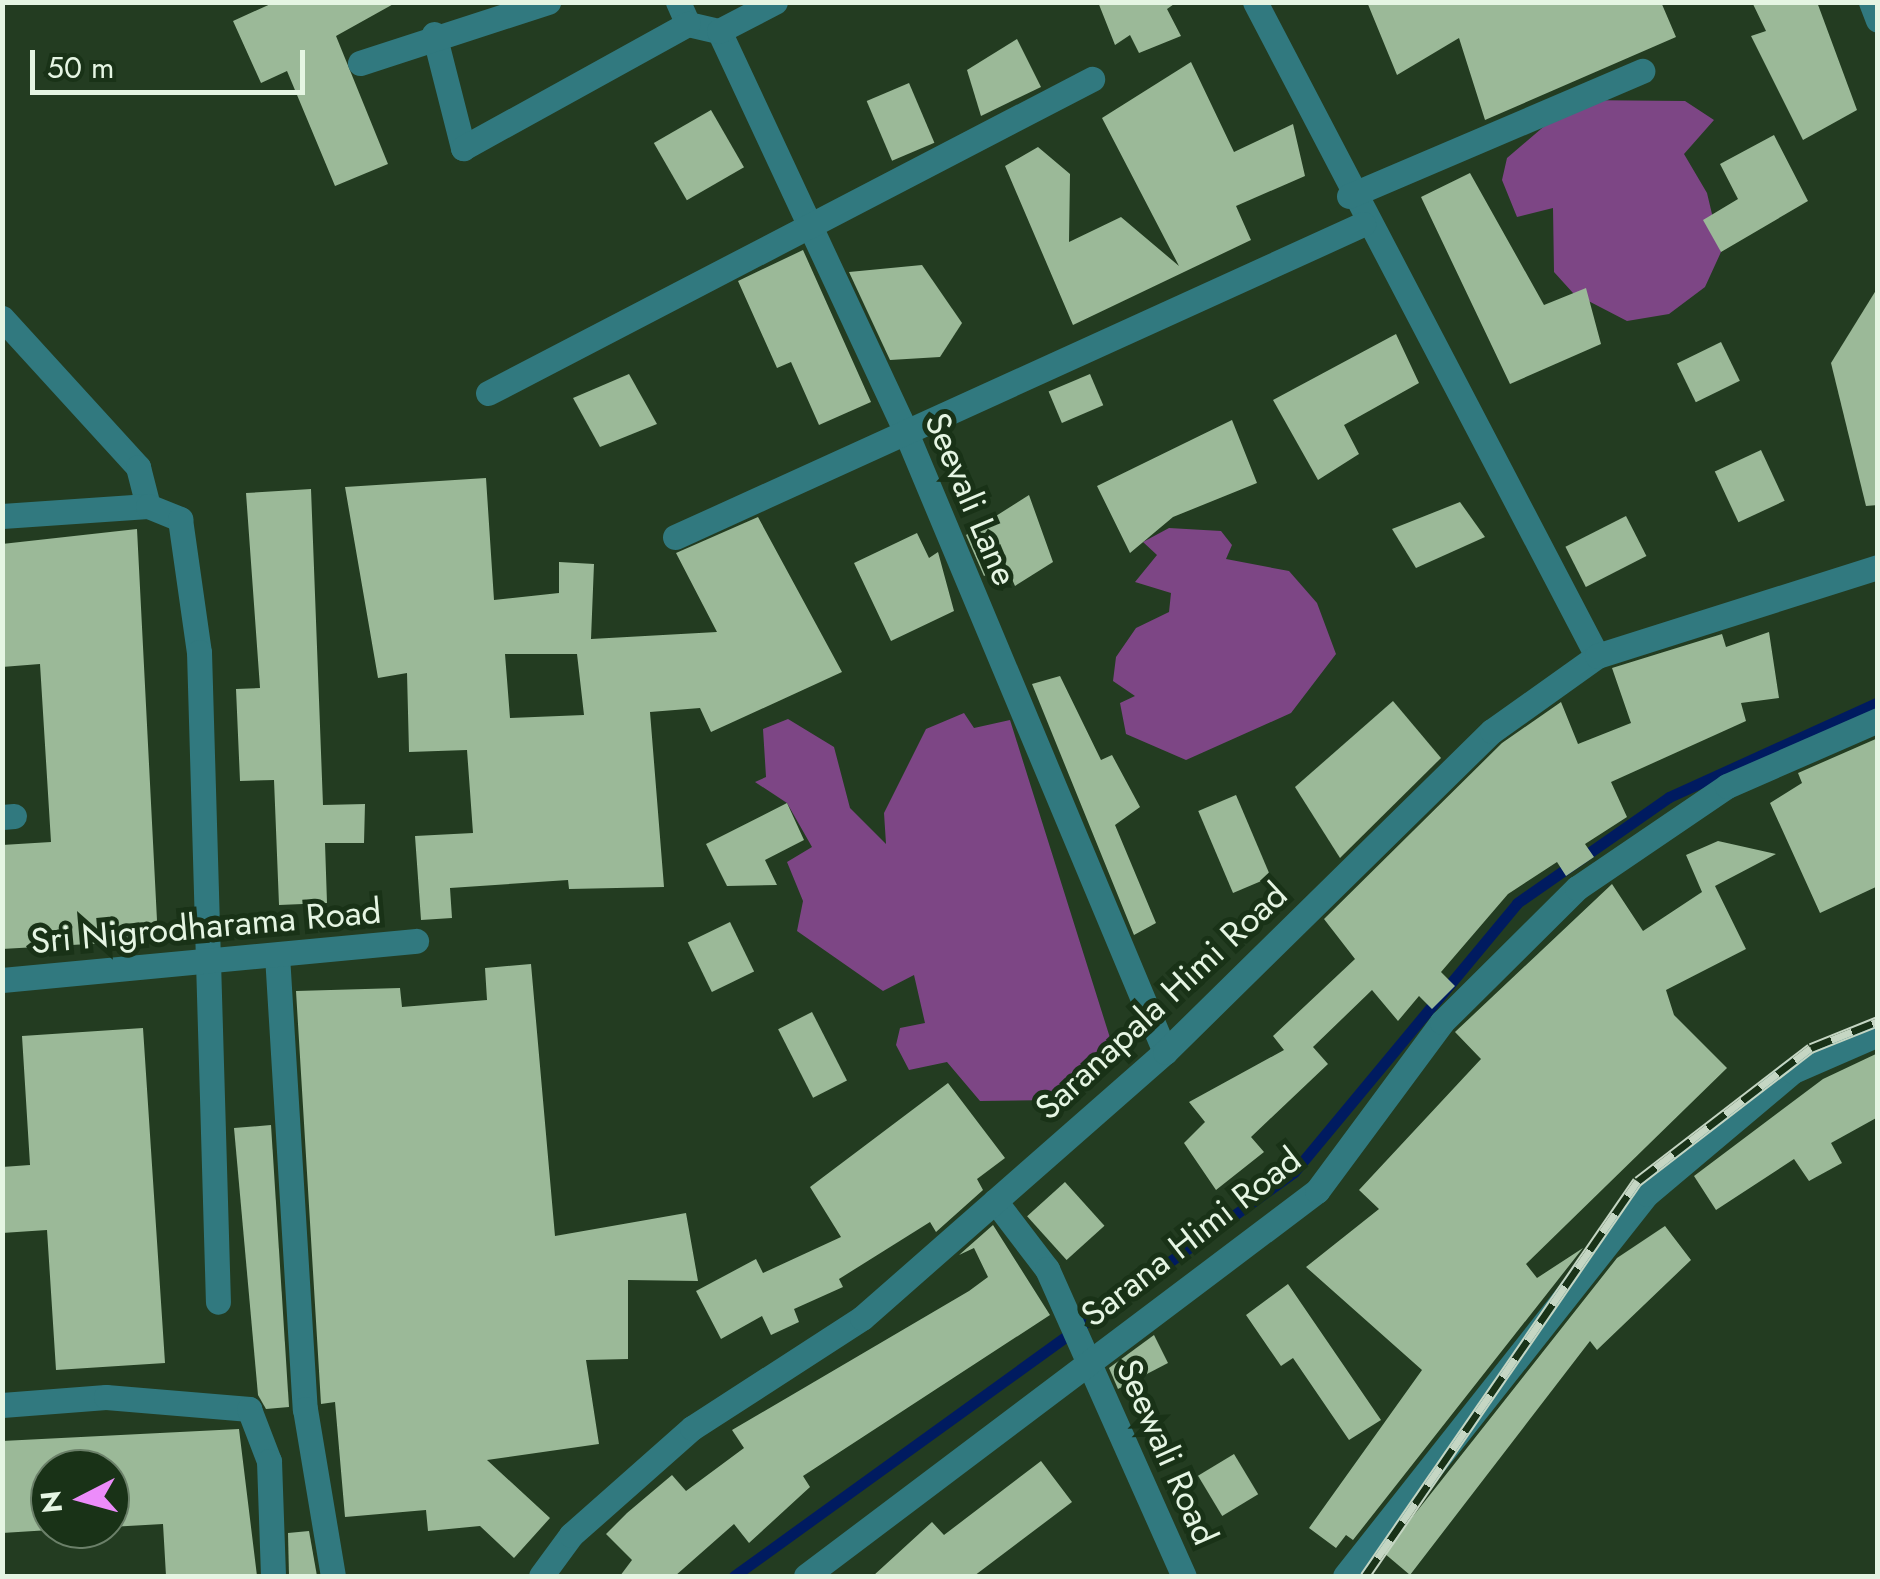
<!DOCTYPE html>
<html>
<head>
<meta charset="utf-8">
<style>
  body { margin:0 }
  #map { position:relative; width:1880px; height:1579px; overflow:hidden; background:#233c21; font-family:Jost,sans-serif }
  div>[style] { position:absolute }
  [style*='--x'] { left:calc(var(--x)*1px); top:calc(var(--y)*1px); width:calc(var(--w)*1px); rotate:calc(var(--a)*1deg) }
  .green>* { inset:0; background:#7d4685 }
  .stream>* { height:11px; margin:-5.5px; padding:0 5.5px; transform-origin:5.5px; border-radius:5.5px; background:#001b60 }
  .building>* { inset:0; background:#9bb998; transform-origin:0 0 }
  .minor>* { height:25px; margin:-12.5px; padding:0 12.5px; transform-origin:12.5px; border-radius:12.5px; background:#31797f }
  .rail>* { height:11px; margin-top:-5.5px; transform-origin:0; background:repeating-linear-gradient(90deg,#193217 0 22px,#c5d6c3 0 44px); box-sizing:border-box; border-block:2px solid #c5d6c3 }
  span { translate:-50% -50%; white-space:nowrap; text-align:center; line-height:1.15; -webkit-text-stroke:10px #193217; paint-order:stroke }
  .street-label { font-size:35px; color:#e5f5e3 }
  .frame { position:absolute; inset:0; border:5px solid #e5f5e3; pointer-events:none }
  .north { position:absolute; left:30px; top:1449px; width:100px; height:100px; box-sizing:border-box; background:#193217; border:2px solid #6b8069; border-radius:50%; rotate:264deg; font-size:28px; font-weight:700; line-height:40px; text-align:center; color:#e5f5e3 }
  .north::after { content:''; display:block; margin:auto; width:35px; height:45px; background:#ec8cfa; clip-path:polygon(50% 0,100% 100%,50% 72%,0 100%) }
  .scale { position:absolute; left:30px; top:50px; width:275px; height:45px; box-sizing:border-box; border:5px solid #e5f5e3; border-top:0; padding-left:12px; font-size:30px; line-height:35px; white-space:nowrap; color:#e5f5e3; -webkit-text-stroke:8px #193217; paint-order:stroke }
</style>
</head>
<body>
<div id="map">
  <div class="green">
    <i style="clip-path:polygon(1575px 100px,1685px 101px,1714px 120px,1684px 154px,1707px 193px,1721px 252px,1705px 287px,1669px 314px,1627px 321px,1573px 293px,1554px 272px,1553px 208px,1517px 217px,1502px 180px,1507px 158px)"></i>
    <i style="clip-path:polygon(1169px 528px,1221px 531px,1232px 545px,1226px 559px,1289px 571px,1317px 603px,1336px 654px,1291px 713px,1186px 760px,1126px 734px,1120px 703px,1135px 696px,1113px 681px,1116px 657px,1136px 628px,1169px 612px,1171px 593px,1135px 582px,1157px 555px,1143px 542px)"></i>
    <i style="clip-path:polygon(964px 713px,974px 728px,1010px 720px,1111px 1041px,1055px 1100px,980px 1101px,947px 1062px,909px 1070px,896px 1045px,900px 1028px,925px 1023px,914px 975px,883px 991px,797px 931px,803px 901px,787px 862px,812px 847px,787px 803px,755px 782px,766px 777px,763px 729px,788px 719px,834px 747px,850px 808px,886px 844px,884px 813px,926px 729px)"></i>
  </div>
  <div class="stream">
    <i style="--x:734;--y:1576;--w:691;--a:-35.81"></i>
    <i style="--x:1294;--y:1172;--w:349;--a:-50.3"></i>
    <i style="--x:1517;--y:903;--w:185;--a:-34.9"></i>
    <i style="--x:1669;--y:797;--w:230;--a:-24.4"></i>
  </div>
  <div class="building">
    <i style="clip-path:polygon(275px 2px,397px 2px,336px 36px,388px 164px,335px 186px,287px 71px,261px 83px,233px 21px)"></i>
    <i style="clip-path:polygon(1098px 2px,1177px 2px,1167px 9px,1181px 36px,1139px 53px,1130px 35px,1115px 45px)"></i>
    <i style="clip-path:polygon(1367px 2px,1661px 2px,1676px 37px,1485px 120px,1459px 38px,1397px 75px)"></i>
    <i style="clip-path:polygon(1752px 2px,1817px 2px,1857px 110px,1803px 140px,1751px 36px,1766px 31px)"></i>
    <i style="clip-path:polygon(1017px 39px,1041px 87px,981px 116px,967px 70px)"></i>
    <i style="clip-path:polygon(1191px 62px,1234px 152px,1293px 124px,1305px 176px,1236px 206px,1251px 240px,1073px 325px,1005px 166px,1038px 147px,1070px 174px,1069px 242px,1121px 217px,1179px 266px,1102px 118px)"></i>
    <i style="left:909px;top:83px;width:65px;height:46px;rotate:67deg"></i>
    <i style="left:711px;top:110px;width:66px;height:66px;rotate:60deg"></i>
    <i style="clip-path:polygon(1774px 135px,1808px 201px,1721px 252px,1703px 220px,1738px 199px,1720px 164px)"></i>
    <i style="clip-path:polygon(1470px 173px,1544px 305px,1586px 288px,1601px 344px,1510px 384px,1421px 197px)"></i>
    <i style="clip-path:polygon(803px 250px,871px 402px,819px 425px,791px 362px,777px 368px,738px 281px)"></i>
    <i style="clip-path:polygon(922px 265px,962px 323px,940px 357px,890px 360px,849px 272px)"></i>
    <i style="clip-path:polygon(1878px 287px,1878px 505px,1866px 506px,1831px 363px)"></i>
    <i style="clip-path:polygon(1396px 334px,1419px 383px,1344px 425px,1359px 454px,1318px 480px,1273px 400px)"></i>
    <i style="left:1721px;top:342px;width:43px;height:49px;rotate:64deg"></i>
    <i style="clip-path:polygon(629px 374px,657px 424px,600px 447px,573px 398px)"></i>
    <i style="left:1090px;top:374px;width:34px;height:45px;rotate:67deg"></i>
    <i style="clip-path:polygon(1232px 420px,1257px 483px,1173px 517px,1130px 553px,1097px 486px)"></i>
    <i style="left:1761px;top:450px;width:56px;height:51px;rotate:65deg"></i>
    <i style="clip-path:polygon(evenodd,486px 478px,494px 600px,559px 593px,559px 562px,594px 564px,591px 639px,717px 632px,676px 553px,758px 517px,842px 672px,711px 732px,700px 708px,650px 712px,664px 887px,569px 889px,568px 880px,450px 888px,452px 918px,421px 920px,415px 836px,473px 833px,467px 750px,409px 752px,407px 673px,378px 678px,345px 487px,486px 478px,505px 654px,577px 654px,584px 715px,510px 718px,505px 654px)"></i>
    <i style="clip-path:polygon(311px 489px,323px 805px,365px 804px,364px 843px,325px 843px,327px 903px,279px 905px,274px 780px,240px 781px,236px 689px,260px 688px,246px 493px)"></i>
    <i style="clip-path:polygon(1029px 495px,1053px 562px,1015px 586px,1005px 563px,984px 576px,966px 535px)"></i>
    <i style="clip-path:polygon(1460px 502px,1485px 537px,1416px 568px,1392px 529px)"></i>
    <i style="left:1626px;top:516px;width:45px;height:68px;rotate:63deg"></i>
    <i style="clip-path:polygon(137px 529px,158px 940px,2px 949px,2px 845px,51px 842px,40px 664px,2px 667px,2px 544px)"></i>
    <i style="clip-path:polygon(917px 533px,929px 558px,938px 552px,954px 611px,891px 641px,854px 563px)"></i>
    <i style="clip-path:polygon(1769px 632px,1779px 698px,1741px 703px,1746px 721px,1611px 782px,1627px 817px,1585px 844px,1594px 857px,1566px 876px,1557px 862px,1508px 894px,1441px 972px,1455px 986px,1432px 1009px,1419px 996px,1398px 1021px,1372px 990px,1313px 1047px,1328px 1064px,1251px 1137px,1264px 1152px,1216px 1190px,1184px 1143px,1205px 1122px,1189px 1102px,1284px 1050px,1273px 1036px,1355px 959px,1324px 919px,1502px 743px,1561px 702px,1578px 744px,1631px 723px,1612px 668px,1722px 634px,1726px 647px)"></i>
    <i style="clip-path:polygon(1060px 676px,1101px 760px,1112px 755px,1140px 807px,1115px 825px,1156px 923px,1134px 935px,1032px 684px)"></i>
    <i style="clip-path:polygon(1393px 701px,1441px 758px,1340px 858px,1295px 787px)"></i>
    <i style="clip-path:polygon(1878px 738px,1878px 886px,1820px 913px,1770px 803px,1802px 783px,1798px 773px)"></i>
    <i style="left:1236px;top:795px;width:89px;height:41px;rotate:67deg"></i>
    <i style="clip-path:polygon(787px 803px,804px 840px,765px 860px,777px 885px,727px 886px,706px 844px)"></i>
    <i style="clip-path:polygon(1718px 841px,1776px 854px,1715px 886px,1746px 949px,1666px 990px,1674px 1015px,1727px 1068px,1526px 1264px,1537px 1278px,1583px 1248px,1353px 1540px,1346px 1535px,1336px 1548px,1309px 1528px,1422px 1370px,1306px 1267px,1379px 1209px,1359px 1190px,1481px 1059px,1455px 1032px,1612px 884px,1643px 931px,1702px 892px,1686px 855px)"></i>
    <i style="left:730px;top:922px;width:55px;height:47px;rotate:64deg"></i>
    <i style="clip-path:polygon(531px 964px,555px 1236px,686px 1213px,698px 1281px,628px 1280px,628px 1359px,586px 1360px,599px 1444px,487px 1460px,550px 1518px,514px 1558px,480px 1526px,428px 1531px,426px 1510px,345px 1517px,335px 1402px,321px 1404px,296px 991px,400px 988px,402px 1007px,487px 1000px,485px 968px)"></i>
    <i style="left:812px;top:1012px;width:77px;height:38px;rotate:63deg"></i>
    <i style="clip-path:polygon(143px 1028px,165px 1363px,56px 1370px,47px 1230px,2px 1233px,2px 1167px,30px 1165px,22px 1036px)"></i>
    <i style="clip-path:polygon(1878px 1053px,1878px 1117px,1831px 1143px,1842px 1163px,1809px 1181px,1794px 1159px,1716px 1210px,1694px 1176px,1823px 1079px)"></i>
    <i style="clip-path:polygon(948px 1083px,1005px 1158px,977px 1179px,983px 1190px,936px 1232px,930px 1222px,839px 1279px,843px 1287px,794px 1309px,799px 1322px,771px 1335px,762px 1316px,721px 1339px,696px 1291px,756px 1259px,763px 1273px,841px 1237px,810px 1187px)"></i>
    <i style="clip-path:polygon(271px 1125px,289px 1407px,266px 1409px,258px 1395px,234px 1128px)"></i>
    <i style="left:1065px;top:1182px;width:59px;height:51px;rotate:48deg"></i>
    <i style="clip-path:polygon(993px 1225px,1050px 1315px,803px 1476px,810px 1487px,749px 1543px,734px 1524px,675px 1576px,620px 1576px,632px 1560px,606px 1534px,627px 1513px,672px 1475px,686px 1491px,744px 1448px,732px 1430px,969px 1291px,988px 1277px,974px 1248px,959px 1255px)"></i>
    <i style="clip-path:polygon(1665px 1226px,1691px 1260px,1597px 1350px,1590px 1341px,1410px 1575px,1384px 1553px,1617px 1258px)"></i>
    <i style="clip-path:polygon(1288px 1284px,1381px 1420px,1349px 1440px,1293px 1358px,1281px 1366px,1246px 1315px)"></i>
    <i style="clip-path:polygon(1154px 1335px,1168px 1363px,1118px 1389px,1109px 1368px)"></i>
    <i style="clip-path:polygon(239px 1429px,257px 1576px,166px 1576px,163px 1524px,110px 1527px,110px 1469px,50px 1469px,50px 1530px,2px 1533px,2px 1441px)"></i>
    <i style="left:1234px;top:1454px;width:47px;height:42px;rotate:59deg"></i>
    <i style="clip-path:polygon(1041px 1461px,1072px 1502px,974px 1576px,873px 1576px,932px 1522px,944px 1535px)"></i>
    <i style="clip-path:polygon(309px 1531px,317px 1576px,289px 1576px,288px 1533px)"></i>
  </div>
  <div class="minor">
    <i style="--x:678;--y:2;--w:24;--a:66"></i>
    <i style="--x:688;--y:24;--w:32;--a:13"></i>
    <i style="--x:719;--y:31;--w:446;--a:65"></i>
    <i style="--x:907;--y:435;--w:669;--a:67.31"></i>
    <i style="--x:1255;--y:2;--w:738;--a:62.39"></i>
    <i style="--x:1871;--y:2;--w:19;--a:69"></i>
    <i style="--x:719;--y:31;--w:63;--a:-27.4"></i>
    <i style="--x:434;--y:34;--w:118;--a:75.7"></i>
    <i style="--x:463;--y:148;--w:257;--a:-28.9"></i>
    <i style="--x:360;--y:63;--w:198;--a:-18"></i>
    <i style="--x:1349;--y:196;--w:319;--a:-23.1"></i>
    <i style="--x:2;--y:318;--w:202;--a:47.6"></i>
    <i style="--x:138;--y:467;--w:40;--a:75.6"></i>
    <i style="--x:488;--y:393;--w:681;--a:-27.47"></i>
    <i style="--x:2;--y:516;--w:146;--a:-3.9"></i>
    <i style="--x:148;--y:506;--w:35;--a:22"></i>
    <i style="--x:180;--y:519;--w:134;--a:81.9"></i>
    <i style="--x:199;--y:652;--w:650;--a:88.33"></i>
    <i style="--x:675;--y:537;--w:756;--a:-24.46"></i>
    <i style="--x:2;--y:817;--w:12;--a:-5"></i>
    <i style="--x:277;--y:955;--w:455;--a:86.5"></i>
    <i style="--x:305;--y:1409;--w:169;--a:80.5"></i>
    <i style="--x:2;--y:980;--w:416;--a:-5.4"></i>
    <i style="--x:995;--y:1201;--w:86;--a:52.6"></i>
    <i style="--x:1047;--y:1269;--w:336;--a:66"></i>
    <i style="--x:2;--y:1405;--w:104;--a:-4.4"></i>
    <i style="--x:106;--y:1397;--w:144;--a:4.8"></i>
    <i style="--x:249;--y:1409;--w:56;--a:69"></i>
    <i style="--x:269;--y:1461;--w:115;--a:88"></i>
    <i style="--x:541;--y:1576;--w:51;--a:-53.8"></i>
    <i style="--x:571;--y:1535;--w:162;--a:-41.5"></i>
    <i style="--x:692;--y:1428;--w:202;--a:-32.9"></i>
    <i style="--x:862;--y:1318;--w:403;--a:-41.3"></i>
    <i style="--x:1165;--y:1052;--w:458;--a:-44.5"></i>
    <i style="--x:1492;--y:731;--w:129;--a:-35.5"></i>
    <i style="--x:1597;--y:656;--w:295;--a:-17.6"></i>
    <i style="--x:806;--y:1576;--w:640;--a:-37"></i>
    <i style="--x:1317;--y:1191;--w:210;--a:-53.5"></i>
    <i style="--x:1442;--y:1022;--w:190;--a:-44.8"></i>
    <i style="--x:1577;--y:888;--w:181;--a:-34.2"></i>
    <i style="--x:1727;--y:786;--w:165;--a:-23.6"></i>
    <i style="--x:1345;--y:1576;--w:487;--a:-51.7"></i>
    <i style="--x:1647;--y:1194;--w:191;--a:-40.1"></i>
    <i style="--x:1793;--y:1071;--w:93;--a:-23.5"></i>
  </div>
  <div class="rail">
    <i style="--x:1365;--y:1576;--w:480;--a:-55.4"></i>
    <i style="--x:1638;--y:1181;--w:218;--a:-37.6"></i>
    <i style="--x:1811;--y:1048;--w:72;--a:-21.9"></i>
  </div>
  <div class="street-label">
    <span style="left:971px;top:499px;rotate:67deg">Seevali Lane</span>
    <span style="left:206px;top:926px;rotate:-5deg">Sri Nigrodharama Road</span>
    <span style="left:1161px;top:1001px;rotate:-43deg">Saranapala Himi Road</span>
    <span style="left:1191px;top:1237px;rotate:-38deg">Sarana Himi Road</span>
    <span style="left:1167px;top:1452px;rotate:66deg">Seewali Road</span>
  </div>
  <div class="frame"></div>
  <div class="north">N</div>
  <div class="scale">50 m</div>
</div>
</body>
</html>
